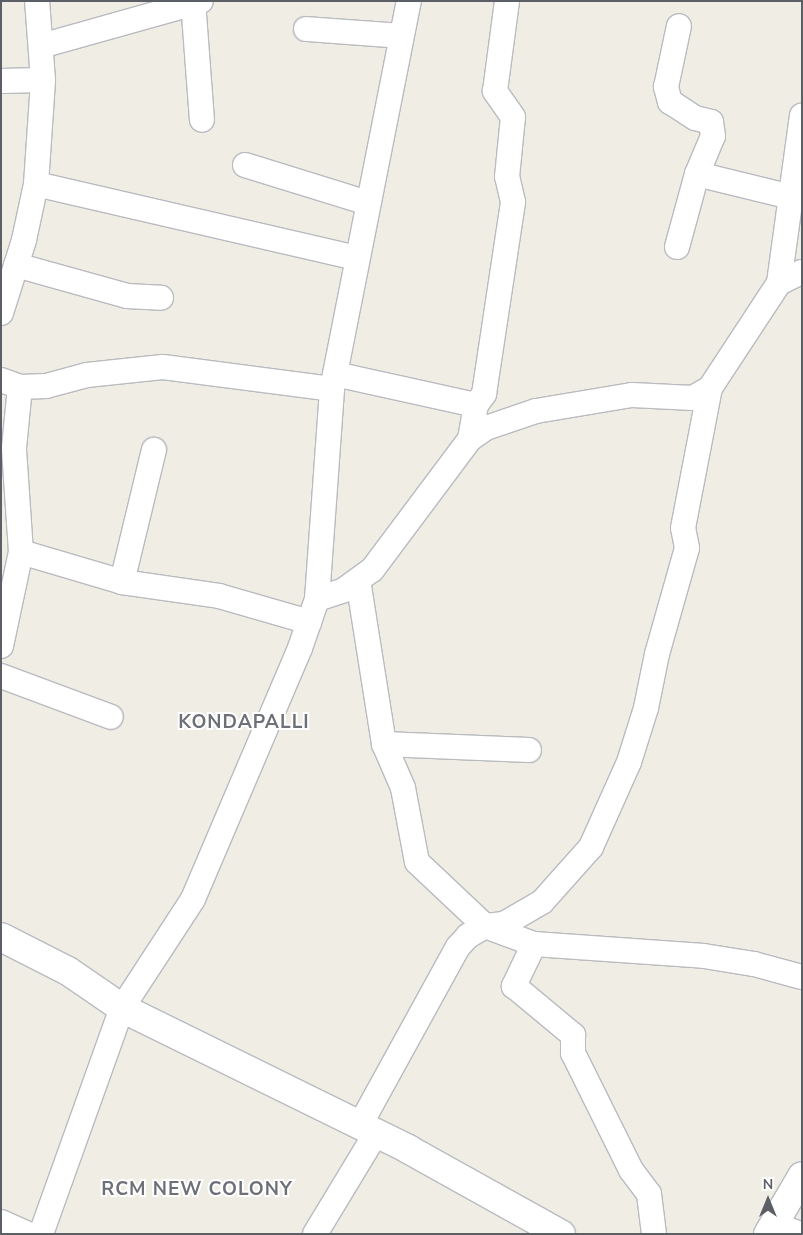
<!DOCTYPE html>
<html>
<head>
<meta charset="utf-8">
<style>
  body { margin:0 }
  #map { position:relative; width:803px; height:1235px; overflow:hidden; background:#efede4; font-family:"Nunito Sans",sans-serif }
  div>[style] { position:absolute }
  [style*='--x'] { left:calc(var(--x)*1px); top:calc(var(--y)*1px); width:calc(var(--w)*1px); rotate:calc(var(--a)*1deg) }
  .roads { filter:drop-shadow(1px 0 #b9bbc0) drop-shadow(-1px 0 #b9bbc0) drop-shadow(0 1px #b9bbc0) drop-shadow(0 -1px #b9bbc0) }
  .minor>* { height:24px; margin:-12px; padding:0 12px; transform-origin:12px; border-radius:12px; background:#fff }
  .tertiary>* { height:28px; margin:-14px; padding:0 14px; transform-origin:14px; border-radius:14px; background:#fff }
  .secondary>* { height:28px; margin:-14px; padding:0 14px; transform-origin:14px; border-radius:14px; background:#fff }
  span { translate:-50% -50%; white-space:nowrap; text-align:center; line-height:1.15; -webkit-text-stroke:4px #fff; paint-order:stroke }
  .district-label { font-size:19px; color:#6d7177; font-weight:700; letter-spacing:1px }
  .frame { position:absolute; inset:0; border:2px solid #5c5f65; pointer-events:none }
  .north { position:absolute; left:743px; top:1175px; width:50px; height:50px; -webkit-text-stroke:4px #fff; paint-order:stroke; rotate:0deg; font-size:14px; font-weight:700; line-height:20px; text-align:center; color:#5c5f65 }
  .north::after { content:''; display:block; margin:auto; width:18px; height:22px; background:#5c5f65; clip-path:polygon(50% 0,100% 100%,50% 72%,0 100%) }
</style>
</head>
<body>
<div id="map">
  <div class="roads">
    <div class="minor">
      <i style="--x:193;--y:1;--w:119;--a:85.7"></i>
      <i style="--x:306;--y:29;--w:95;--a:4.2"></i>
      <i style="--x:41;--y:46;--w:166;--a:-15.7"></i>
      <i style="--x:1;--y:81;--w:42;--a:-1.4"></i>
      <i style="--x:245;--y:165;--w:129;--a:17.2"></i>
      <i style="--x:697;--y:174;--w:97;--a:13.7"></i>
      <i style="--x:36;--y:184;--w:329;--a:13"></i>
      <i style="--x:677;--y:247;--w:76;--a:-74.7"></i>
      <i style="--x:697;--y:174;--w:41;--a:-67.2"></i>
      <i style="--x:713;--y:136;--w:14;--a:-98"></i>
      <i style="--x:711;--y:122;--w:16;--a:-166"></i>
      <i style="--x:695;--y:118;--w:30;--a:-147"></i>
      <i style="--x:670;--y:102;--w:16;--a:-105"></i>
      <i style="--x:666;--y:87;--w:62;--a:-78"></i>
      <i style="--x:16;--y:265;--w:115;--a:15.6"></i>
      <i style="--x:127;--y:296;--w:34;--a:3"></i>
      <i style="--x:779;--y:283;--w:169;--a:-82.2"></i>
      <i style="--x:1;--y:313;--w:77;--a:-72.5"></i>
      <i style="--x:24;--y:240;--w:57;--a:-77.9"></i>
      <i style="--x:36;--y:184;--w:104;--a:-86.1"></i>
      <i style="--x:43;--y:80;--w:79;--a:-94.3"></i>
      <i style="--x:335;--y:374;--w:144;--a:12.4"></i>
      <i style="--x:1;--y:380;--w:20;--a:20"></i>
      <i style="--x:20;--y:387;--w:26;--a:-2"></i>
      <i style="--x:46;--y:386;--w:42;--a:-15"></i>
      <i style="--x:87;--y:375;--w:76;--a:-6"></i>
      <i style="--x:163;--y:367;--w:170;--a:7.4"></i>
      <i style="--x:470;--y:439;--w:35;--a:-80"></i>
      <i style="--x:476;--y:405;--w:14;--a:-54"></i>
      <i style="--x:484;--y:394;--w:194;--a:-81.4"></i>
      <i style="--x:513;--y:202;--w:26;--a:-103"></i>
      <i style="--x:507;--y:177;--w:60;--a:-84.3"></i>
      <i style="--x:513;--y:117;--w:32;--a:-125"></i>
      <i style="--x:495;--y:91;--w:91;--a:-82.4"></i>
      <i style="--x:21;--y:552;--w:105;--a:16.5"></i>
      <i style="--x:122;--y:582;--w:98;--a:8.2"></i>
      <i style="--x:219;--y:596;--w:94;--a:16.1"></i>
      <i style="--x:358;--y:580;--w:166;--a:81"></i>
      <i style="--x:384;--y:744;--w:48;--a:66.6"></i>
      <i style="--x:403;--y:788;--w:75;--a:79.3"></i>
      <i style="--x:417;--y:862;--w:93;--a:43.3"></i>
      <i style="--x:485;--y:926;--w:52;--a:20.2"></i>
      <i style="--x:534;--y:944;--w:170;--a:4"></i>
      <i style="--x:704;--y:956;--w:51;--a:9.1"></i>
      <i style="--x:754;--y:964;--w:50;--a:15.2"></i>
      <i style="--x:122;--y:582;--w:136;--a:-76.4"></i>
      <i style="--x:317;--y:599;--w:28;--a:-18"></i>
      <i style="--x:344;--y:590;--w:34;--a:-36"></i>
      <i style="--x:372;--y:570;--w:164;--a:-53.2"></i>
      <i style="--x:470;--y:439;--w:19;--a:-35"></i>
      <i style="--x:486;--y:428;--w:53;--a:-18.8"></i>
      <i style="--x:536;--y:411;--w:97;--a:-9.5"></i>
      <i style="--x:632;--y:395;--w:61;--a:2.8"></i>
      <i style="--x:693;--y:398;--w:20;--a:-30"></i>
      <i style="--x:710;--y:388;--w:126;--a:-56.7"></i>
      <i style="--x:779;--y:283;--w:25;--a:-26"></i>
      <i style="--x:1;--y:646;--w:96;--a:-78"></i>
      <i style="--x:21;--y:552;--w:104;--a:-93.9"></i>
      <i style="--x:14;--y:448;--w:61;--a:-84.4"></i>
      <i style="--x:1;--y:676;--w:117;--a:20.4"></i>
      <i style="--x:384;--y:744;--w:145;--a:2.4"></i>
      <i style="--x:534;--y:944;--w:47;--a:115.5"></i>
      <i style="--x:514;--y:986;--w:77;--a:39.7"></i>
      <i style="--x:573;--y:1035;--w:18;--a:90"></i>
      <i style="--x:573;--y:1053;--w:131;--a:63.6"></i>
      <i style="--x:631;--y:1170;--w:30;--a:53"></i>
      <i style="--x:649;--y:1194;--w:40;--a:82.9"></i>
      <i style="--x:360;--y:1125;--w:203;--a:-61.2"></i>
      <i style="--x:458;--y:947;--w:15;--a:-48"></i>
      <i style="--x:468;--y:936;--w:20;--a:-30"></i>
      <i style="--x:485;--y:926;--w:19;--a:-6"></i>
      <i style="--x:504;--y:924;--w:44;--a:-30.1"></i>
      <i style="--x:542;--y:902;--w:74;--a:-48.3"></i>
      <i style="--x:591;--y:847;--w:93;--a:-65.9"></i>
      <i style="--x:629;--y:762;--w:57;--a:-72.5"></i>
      <i style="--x:646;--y:708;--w:55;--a:-78.5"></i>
      <i style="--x:657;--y:654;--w:110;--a:-74.2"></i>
      <i style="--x:687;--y:548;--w:20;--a:-101"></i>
      <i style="--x:683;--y:528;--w:143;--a:-79.1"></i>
      <i style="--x:1;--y:1222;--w:30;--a:24"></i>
      <i style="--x:773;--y:1224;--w:30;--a:20"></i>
      <i style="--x:41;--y:1234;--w:240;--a:-70.3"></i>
      <i style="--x:122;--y:1008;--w:130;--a:-56.9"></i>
      <i style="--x:193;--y:899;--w:273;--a:-66.9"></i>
      <i style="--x:300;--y:648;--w:52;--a:-70.9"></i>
      <i style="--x:317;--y:599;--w:211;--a:-85.9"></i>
      <i style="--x:332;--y:389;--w:396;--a:-78.8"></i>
      <i style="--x:315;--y:1234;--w:116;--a:-58.8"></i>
    </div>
    <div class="tertiary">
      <i style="--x:1;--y:937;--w:75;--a:26.9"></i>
      <i style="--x:68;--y:971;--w:65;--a:34.4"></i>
      <i style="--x:122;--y:1008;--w:319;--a:26.2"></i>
      <i style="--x:408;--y:1149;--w:175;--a:29.1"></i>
    </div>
    <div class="secondary">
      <i style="--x:768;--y:1234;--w:67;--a:-59.6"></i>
    </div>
  </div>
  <div class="district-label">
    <span style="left:244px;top:723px">KONDAPALLI</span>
    <span style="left:197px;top:1190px">RCM NEW COLONY</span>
  </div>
  <div class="frame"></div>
  <div class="north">N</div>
</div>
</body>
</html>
